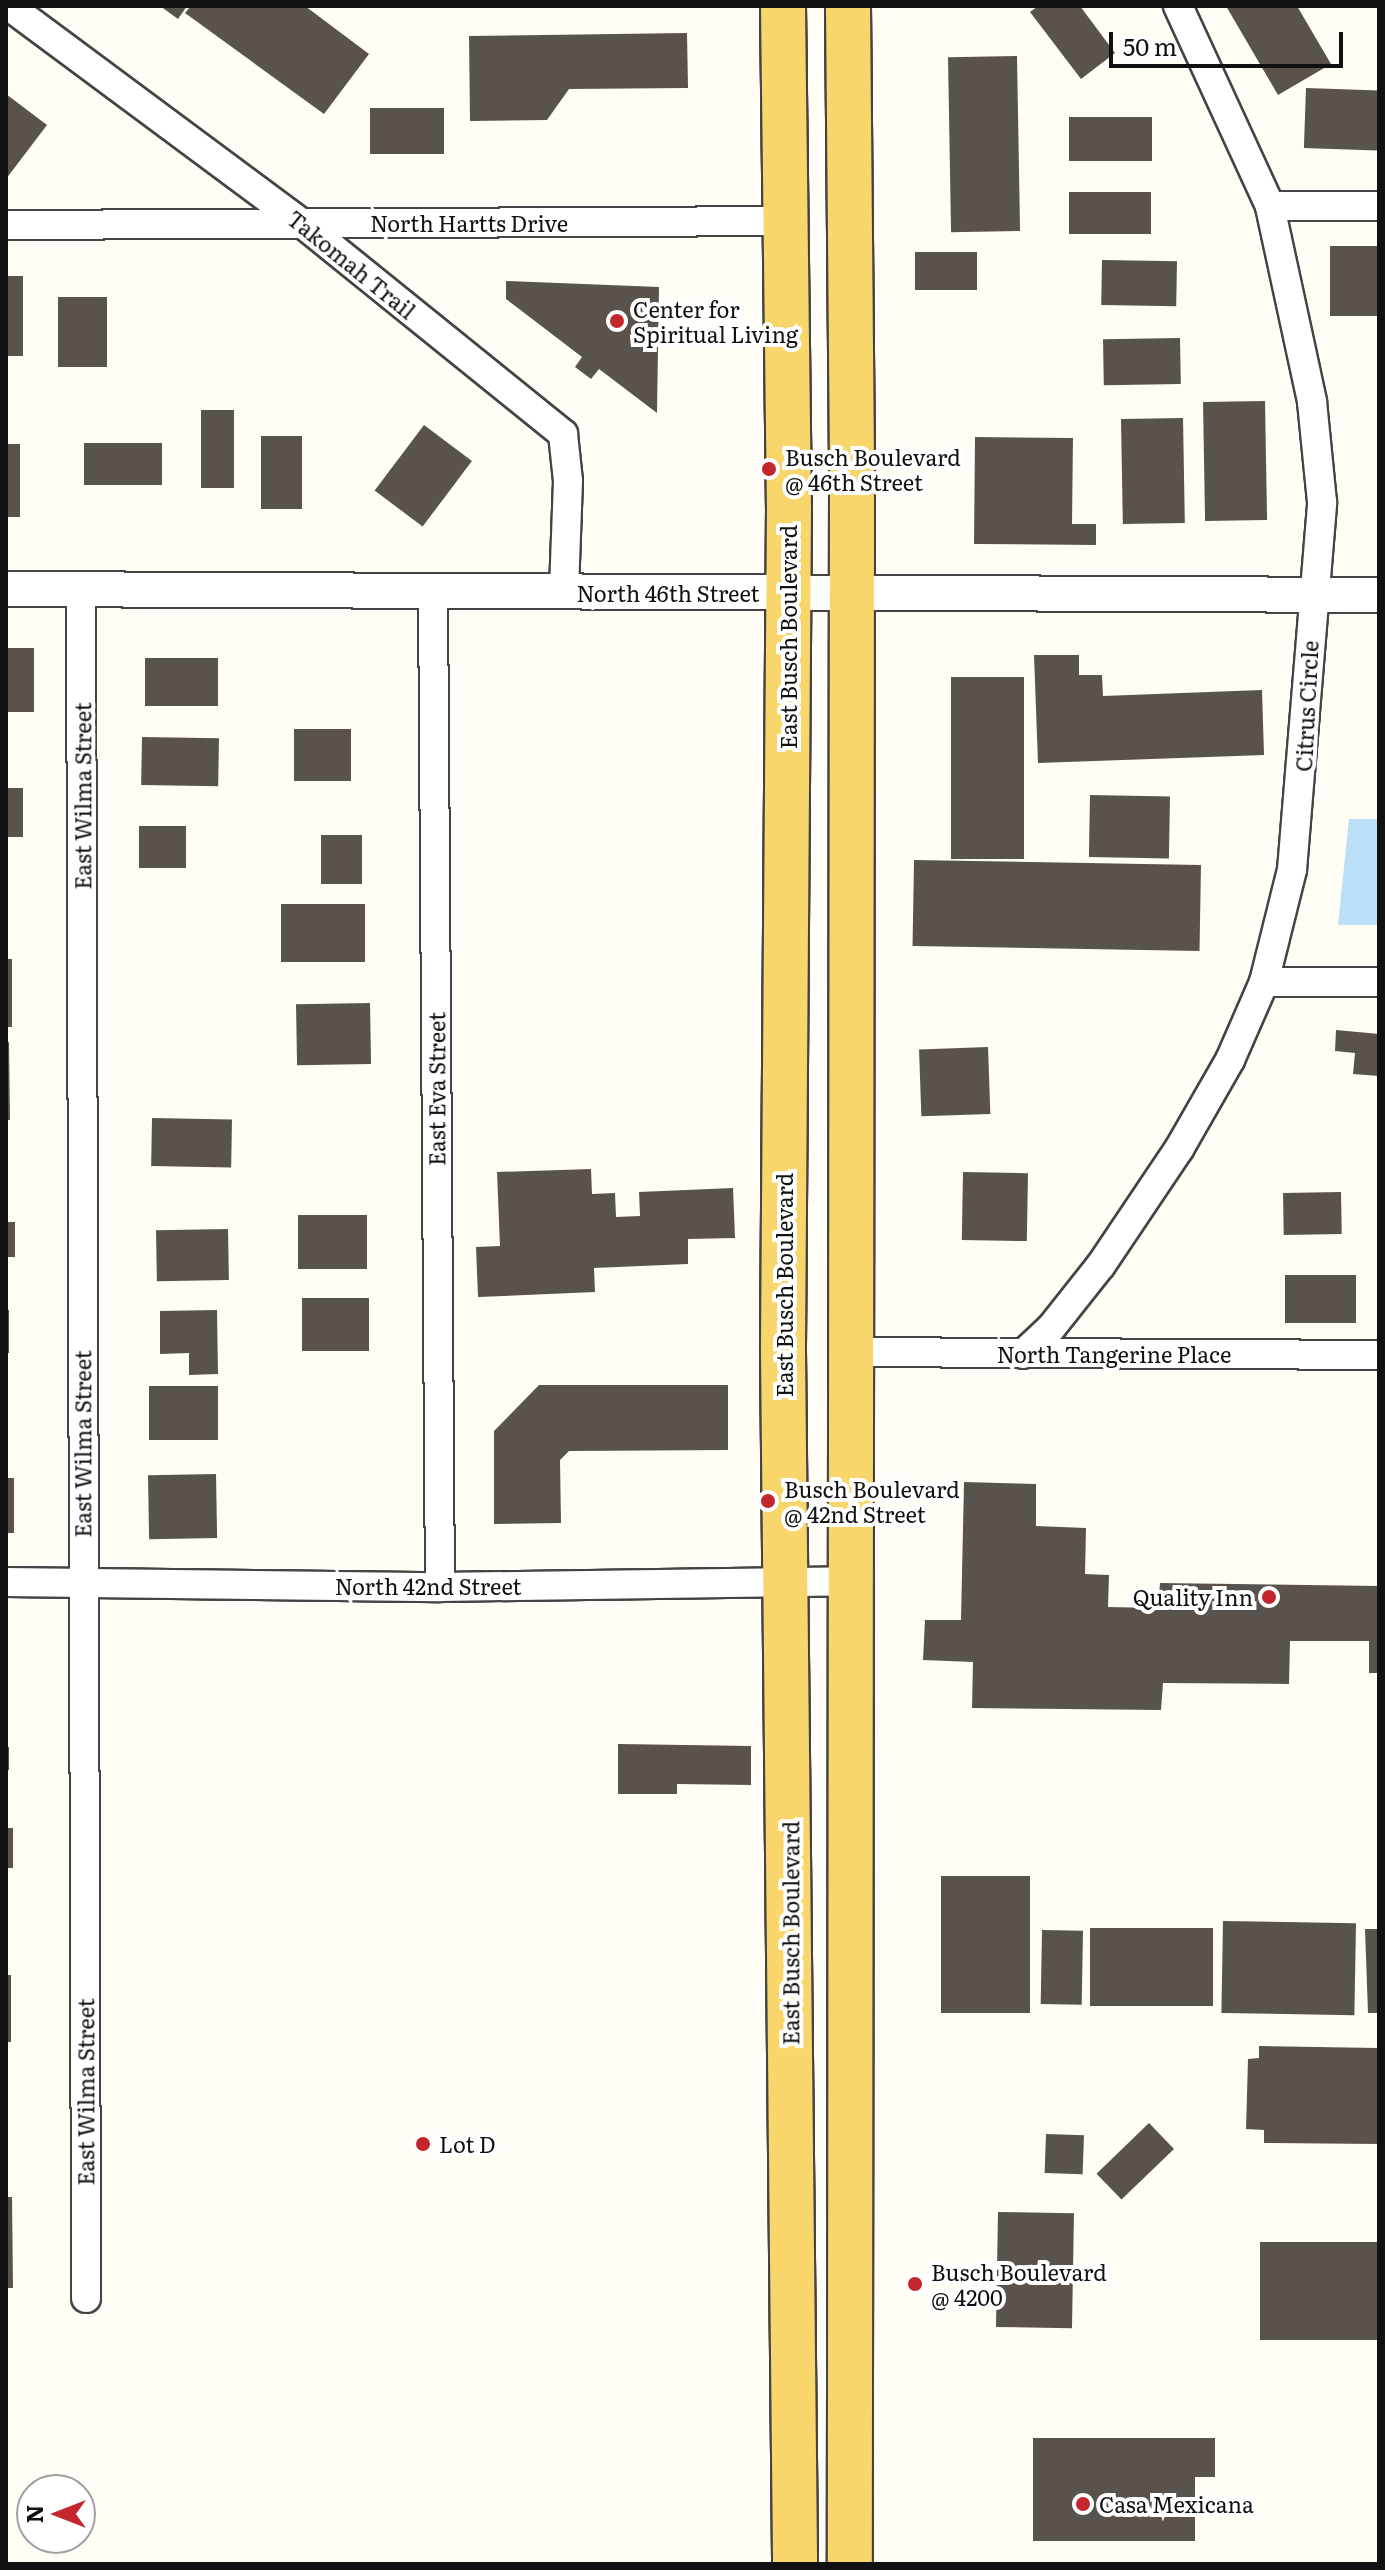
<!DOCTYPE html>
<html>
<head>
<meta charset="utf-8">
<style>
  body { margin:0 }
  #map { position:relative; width:1385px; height:2570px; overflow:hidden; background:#fffdf5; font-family:Literata,serif }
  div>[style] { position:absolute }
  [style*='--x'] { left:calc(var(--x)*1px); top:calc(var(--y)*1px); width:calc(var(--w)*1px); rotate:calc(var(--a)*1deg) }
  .water>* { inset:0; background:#b9e0f7 }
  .building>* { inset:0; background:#5a524d; transform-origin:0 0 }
  .roads { filter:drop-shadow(2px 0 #444) drop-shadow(-2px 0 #444) drop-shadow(0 2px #444) drop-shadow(0 -2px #444) }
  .minor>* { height:28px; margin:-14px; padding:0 14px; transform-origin:14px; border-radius:14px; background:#fff }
  .tertiary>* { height:34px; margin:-17px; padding:0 17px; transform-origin:17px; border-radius:17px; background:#fff }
  .primary>* { height:44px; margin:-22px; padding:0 22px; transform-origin:22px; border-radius:22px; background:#f9d66b }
  .dots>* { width:22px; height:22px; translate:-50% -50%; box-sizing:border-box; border:4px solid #fff; border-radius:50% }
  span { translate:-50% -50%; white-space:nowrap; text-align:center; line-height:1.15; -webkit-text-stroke:8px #fff; paint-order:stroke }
  .street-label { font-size:22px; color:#111 }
  .poi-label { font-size:22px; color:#111 }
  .left { translate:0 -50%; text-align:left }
  .right { translate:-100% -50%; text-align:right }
  .frame { position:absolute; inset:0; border:8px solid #111; pointer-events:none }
  .north { position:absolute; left:16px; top:2474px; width:80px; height:80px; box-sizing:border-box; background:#fff; border:2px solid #a0a0a0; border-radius:50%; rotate:270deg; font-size:22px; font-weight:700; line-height:32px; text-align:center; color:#111 }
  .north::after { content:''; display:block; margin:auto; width:28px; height:36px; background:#c4262e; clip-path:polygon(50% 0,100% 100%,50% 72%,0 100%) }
  .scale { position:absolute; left:1109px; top:32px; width:234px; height:36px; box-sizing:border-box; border:4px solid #111; border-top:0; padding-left:10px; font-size:24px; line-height:28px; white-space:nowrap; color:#111; -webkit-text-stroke:6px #fff; paint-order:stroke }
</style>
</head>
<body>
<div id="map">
  <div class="water">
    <i style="clip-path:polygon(1349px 819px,1379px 819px,1379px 925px,1338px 925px)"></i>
  </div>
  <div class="building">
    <i style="clip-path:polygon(160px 6px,187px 6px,178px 19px)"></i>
    <i style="clip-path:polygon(191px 6px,305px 6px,369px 54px,324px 114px,185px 13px)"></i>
    <i style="clip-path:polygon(1038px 6px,1080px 6px,1115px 53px,1081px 79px,1030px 12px)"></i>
    <i style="clip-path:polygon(1226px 6px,1297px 6px,1331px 64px,1278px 95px)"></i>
    <i style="clip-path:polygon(687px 33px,688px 88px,569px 89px,547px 120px,470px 121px,469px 36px)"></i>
    <i style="left:1017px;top:56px;width:175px;height:69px;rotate:89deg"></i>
    <i style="left:1306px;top:88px;width:73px;height:60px;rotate:2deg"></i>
    <i style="clip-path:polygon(6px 94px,47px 125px,6px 179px)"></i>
    <i style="left:370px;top:108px;width:74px;height:46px"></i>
    <i style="left:1069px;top:117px;width:83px;height:44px"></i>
    <i style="left:1069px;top:192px;width:82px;height:42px"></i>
    <i style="left:1330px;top:246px;width:49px;height:70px"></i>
    <i style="left:915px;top:252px;width:62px;height:38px"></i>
    <i style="left:1102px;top:260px;width:75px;height:45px;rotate:1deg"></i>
    <i style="left:6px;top:276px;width:17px;height:80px"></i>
    <i style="clip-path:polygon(506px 281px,659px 287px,657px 413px,599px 369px,591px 379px,575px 367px,582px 357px,506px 299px)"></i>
    <i style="left:58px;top:297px;width:49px;height:70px"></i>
    <i style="left:1180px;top:338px;width:46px;height:77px;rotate:89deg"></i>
    <i style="left:1265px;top:401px;width:119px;height:62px;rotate:89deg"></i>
    <i style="left:201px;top:410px;width:33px;height:78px"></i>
    <i style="left:1183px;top:418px;width:105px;height:62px;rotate:89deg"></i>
    <i style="left:424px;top:425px;width:60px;height:82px;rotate:37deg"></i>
    <i style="left:261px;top:436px;width:41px;height:73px"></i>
    <i style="clip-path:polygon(975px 437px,1073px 438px,1072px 524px,1096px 524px,1096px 545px,974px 544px)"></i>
    <i style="left:84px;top:443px;width:78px;height:42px"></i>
    <i style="left:20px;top:444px;width:73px;height:14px;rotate:90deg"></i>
    <i style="left:6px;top:648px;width:28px;height:64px"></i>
    <i style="clip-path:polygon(1034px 655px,1079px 655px,1079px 675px,1102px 675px,1103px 696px,1262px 690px,1264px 755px,1038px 763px)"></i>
    <i style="left:218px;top:658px;width:48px;height:73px;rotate:90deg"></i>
    <i style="left:951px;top:677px;width:73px;height:182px"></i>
    <i style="left:294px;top:729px;width:57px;height:52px"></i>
    <i style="left:142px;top:737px;width:77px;height:48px;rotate:1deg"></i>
    <i style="left:6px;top:788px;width:17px;height:49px"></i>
    <i style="left:1090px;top:795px;width:80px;height:62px;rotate:1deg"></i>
    <i style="left:139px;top:826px;width:47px;height:42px"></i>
    <i style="left:321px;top:835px;width:41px;height:49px"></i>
    <i style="left:1201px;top:865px;width:86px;height:287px;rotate:91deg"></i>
    <i style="left:365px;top:904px;width:58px;height:84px;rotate:90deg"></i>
    <i style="left:6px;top:959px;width:6px;height:68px"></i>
    <i style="left:370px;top:1003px;width:61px;height:74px;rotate:89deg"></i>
    <i style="clip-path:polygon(1336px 1030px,1379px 1034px,1379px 1076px,1353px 1074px,1355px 1053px,1335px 1051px)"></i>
    <i style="clip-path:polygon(6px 1042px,9px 1042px,10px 1120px,6px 1120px)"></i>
    <i style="left:988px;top:1047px;width:67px;height:69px;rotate:88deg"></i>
    <i style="left:152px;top:1118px;width:80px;height:48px;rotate:1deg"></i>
    <i style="clip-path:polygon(591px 1169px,592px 1194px,615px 1193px,616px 1217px,640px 1216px,639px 1192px,733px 1188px,735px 1238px,688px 1239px,688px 1264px,594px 1268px,595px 1292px,478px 1297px,476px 1247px,500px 1246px,497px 1172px)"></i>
    <i style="left:963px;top:1172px;width:65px;height:68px;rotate:1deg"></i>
    <i style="left:1341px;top:1192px;width:42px;height:58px;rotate:89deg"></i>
    <i style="left:298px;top:1215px;width:69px;height:54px"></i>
    <i style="left:6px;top:1222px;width:9px;height:35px"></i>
    <i style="left:228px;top:1229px;width:51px;height:72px;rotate:89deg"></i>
    <i style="left:1285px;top:1275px;width:71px;height:48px"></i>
    <i style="left:302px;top:1298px;width:67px;height:53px"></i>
    <i style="left:6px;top:1310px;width:3px;height:43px"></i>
    <i style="clip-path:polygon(217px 1310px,218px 1374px,189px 1375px,189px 1353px,160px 1354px,160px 1311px)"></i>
    <i style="clip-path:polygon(539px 1385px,728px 1385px,728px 1450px,569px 1451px,560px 1460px,561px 1523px,494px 1524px,494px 1431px)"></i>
    <i style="left:149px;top:1386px;width:69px;height:54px"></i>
    <i style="left:216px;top:1474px;width:64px;height:68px;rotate:89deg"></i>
    <i style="left:6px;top:1478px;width:8px;height:55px"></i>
    <i style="clip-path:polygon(964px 1482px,1036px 1484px,1036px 1526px,1086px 1528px,1085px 1574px,1109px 1575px,1108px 1607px,1158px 1608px,1160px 1583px,1379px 1586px,1379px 1673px,1369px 1673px,1369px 1641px,1290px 1641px,1289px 1684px,1163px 1683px,1161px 1710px,972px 1708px,973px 1662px,923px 1660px,925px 1620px,961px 1620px)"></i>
    <i style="clip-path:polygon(618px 1744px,751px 1746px,751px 1785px,677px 1784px,677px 1794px,618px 1794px)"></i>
    <i style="left:6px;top:1747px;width:3px;height:23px"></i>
    <i style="left:6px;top:1828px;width:7px;height:40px"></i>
    <i style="left:941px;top:1876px;width:89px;height:137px"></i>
    <i style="left:1223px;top:1921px;width:133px;height:92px;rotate:1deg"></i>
    <i style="left:1090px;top:1928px;width:123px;height:78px"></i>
    <i style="clip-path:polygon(1365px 1929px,1379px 1929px,1379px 2013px,1368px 2013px)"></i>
    <i style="left:1042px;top:1930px;width:41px;height:74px;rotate:1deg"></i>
    <i style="left:6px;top:1975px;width:5px;height:67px"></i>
    <i style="clip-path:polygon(1259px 2046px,1379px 2048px,1379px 2144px,1264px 2143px,1264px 2130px,1246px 2129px,1248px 2059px,1259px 2058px)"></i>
    <i style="left:1149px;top:2123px;width:36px;height:73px;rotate:46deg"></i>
    <i style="left:1046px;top:2134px;width:38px;height:39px;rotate:2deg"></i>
    <i style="clip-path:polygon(6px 2197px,12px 2197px,13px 2288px,6px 2288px)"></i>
    <i style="left:998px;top:2212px;width:76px;height:115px;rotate:1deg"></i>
    <i style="left:1260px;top:2242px;width:119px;height:98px"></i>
    <i style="clip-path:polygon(1033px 2438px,1215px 2438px,1215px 2477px,1195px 2477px,1195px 2541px,1033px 2541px)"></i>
  </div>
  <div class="roads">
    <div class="minor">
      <i style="--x:9;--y:6;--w:366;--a:36.6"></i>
      <i style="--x:303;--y:224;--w:334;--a:38.9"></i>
      <i style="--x:563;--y:434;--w:47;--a:83.9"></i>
      <i style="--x:568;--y:481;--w:111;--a:92.1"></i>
      <i style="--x:1270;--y:206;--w:109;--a:0"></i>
      <i style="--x:6;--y:225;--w:782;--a:-0.29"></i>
      <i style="--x:81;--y:590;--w:1708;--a:89.83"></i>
      <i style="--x:433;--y:592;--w:995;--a:89.6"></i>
      <i style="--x:1264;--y:982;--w:115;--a:0"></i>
      <i style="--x:850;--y:1352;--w:529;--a:0.32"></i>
      <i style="--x:1023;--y:1354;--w:38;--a:-43"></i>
      <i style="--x:1051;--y:1328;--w:80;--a:-51.6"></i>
      <i style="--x:1101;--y:1265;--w:140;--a:-56.1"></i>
      <i style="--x:1179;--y:1149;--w:103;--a:-60.2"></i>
      <i style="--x:1230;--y:1060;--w:85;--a:-66.4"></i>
      <i style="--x:1264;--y:982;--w:115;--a:-76"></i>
      <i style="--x:1292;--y:870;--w:369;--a:-85.3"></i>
      <i style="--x:1322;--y:502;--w:101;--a:-95.7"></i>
      <i style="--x:1312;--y:401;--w:199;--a:-102.2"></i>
      <i style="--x:1270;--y:206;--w:220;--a:-114.7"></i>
      <i style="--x:6;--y:1582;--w:434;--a:0.7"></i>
      <i style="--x:440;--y:1587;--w:410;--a:-0.8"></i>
    </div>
    <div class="tertiary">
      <i style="--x:6;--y:589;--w:1373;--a:0.25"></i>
    </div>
    <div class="primary">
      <i style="--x:783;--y:6;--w:502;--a:89.32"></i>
      <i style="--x:789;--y:508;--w:843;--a:90.41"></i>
      <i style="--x:783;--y:1351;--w:1213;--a:89.43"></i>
      <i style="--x:848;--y:6;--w:479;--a:89.5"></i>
      <i style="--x:852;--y:485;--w:2079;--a:90.06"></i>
    </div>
  </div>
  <div class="dots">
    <i style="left:617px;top:321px;background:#c4262e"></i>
    <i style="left:769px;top:469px;background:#c4262e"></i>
    <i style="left:768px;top:1501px;background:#c4262e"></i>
    <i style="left:1269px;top:1597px;background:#c4262e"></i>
    <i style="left:423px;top:2144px;background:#c4262e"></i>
    <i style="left:915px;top:2284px;background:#c4262e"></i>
    <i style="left:1083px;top:2504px;background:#c4262e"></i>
  </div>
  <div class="street-label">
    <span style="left:469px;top:223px">North Hartts Drive</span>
    <span style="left:352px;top:264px;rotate:39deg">Takomah Trail</span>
    <span style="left:668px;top:593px">North 46th Street</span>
    <span style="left:788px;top:637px;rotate:-90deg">East Busch Boulevard</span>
    <span style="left:1306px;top:706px;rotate:-87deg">Citrus Circle</span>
    <span style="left:82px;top:796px;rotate:-90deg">East Wilma Street</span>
    <span style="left:436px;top:1089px;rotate:-90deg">East Eva Street</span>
    <span style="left:784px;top:1285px;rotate:-90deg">East Busch Boulevard</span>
    <span style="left:1114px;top:1354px">North Tangerine Place</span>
    <span style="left:82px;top:1444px;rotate:-90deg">East Wilma Street</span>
    <span style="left:428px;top:1586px">North 42nd Street</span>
    <span style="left:790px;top:1933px;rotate:-90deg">East Busch Boulevard</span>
    <span style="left:85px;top:2092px;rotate:-90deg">East Wilma Street</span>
  </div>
  <div class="poi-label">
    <span class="left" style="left:633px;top:321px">Center for<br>Spiritual Living</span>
    <span class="left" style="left:785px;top:469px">Busch Boulevard<br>@ 46th Street</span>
    <span class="left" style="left:784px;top:1501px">Busch Boulevard<br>@ 42nd Street</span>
    <span class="right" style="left:1253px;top:1597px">Quality Inn</span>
    <span class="left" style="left:439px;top:2144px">Lot D</span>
    <span class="left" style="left:931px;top:2284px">Busch Boulevard<br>@ 4200</span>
    <span class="left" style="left:1099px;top:2504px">Casa Mexicana</span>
  </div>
  <div class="frame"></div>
  <div class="north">N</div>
  <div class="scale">50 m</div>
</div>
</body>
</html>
